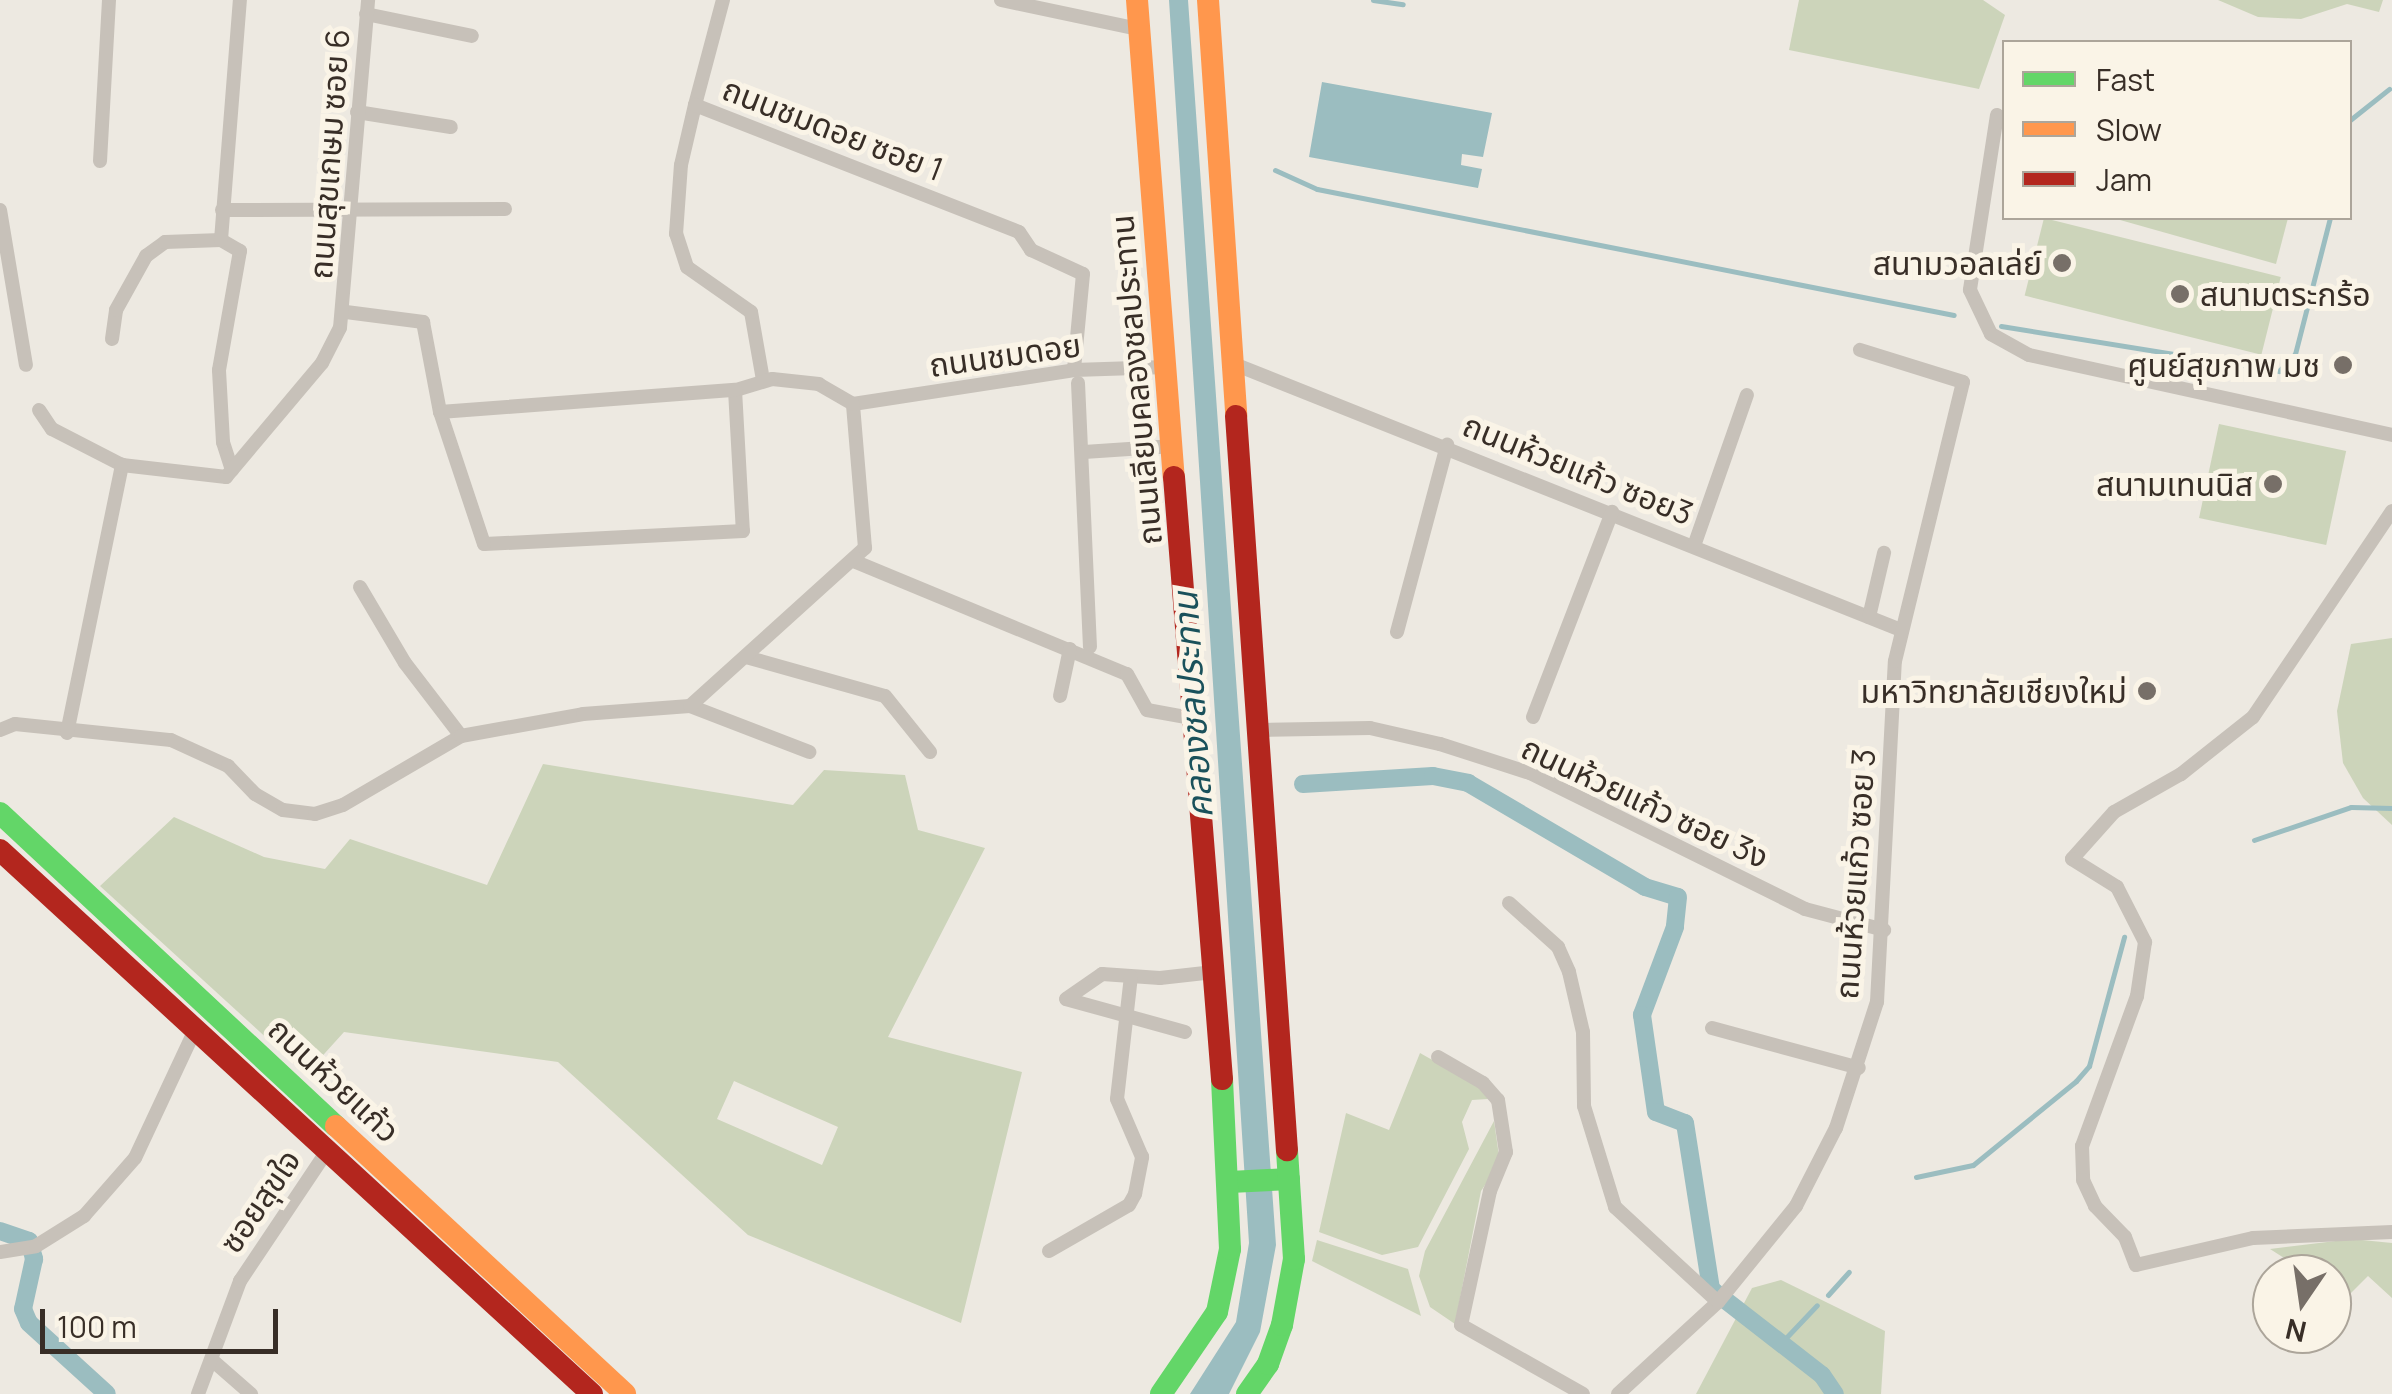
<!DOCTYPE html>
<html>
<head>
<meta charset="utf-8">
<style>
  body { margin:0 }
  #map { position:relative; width:2392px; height:1394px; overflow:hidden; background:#ede9e1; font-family:Manrope,"Noto Sans Thai",sans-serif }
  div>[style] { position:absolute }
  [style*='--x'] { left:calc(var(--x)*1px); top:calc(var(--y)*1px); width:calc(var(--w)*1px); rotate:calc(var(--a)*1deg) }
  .green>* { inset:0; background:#ccd4ba; transform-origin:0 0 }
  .water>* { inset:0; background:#9bbdc0 }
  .stream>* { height:5px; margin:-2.5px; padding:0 2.5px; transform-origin:2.5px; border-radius:2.5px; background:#9bbdc0 }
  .canal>* { height:18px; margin:-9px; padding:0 9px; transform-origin:9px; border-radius:9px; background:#9bbdc0 }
  .street>* { height:14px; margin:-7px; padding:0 7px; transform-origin:7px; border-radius:7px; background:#c7c1b9 }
  .fast>* { height:22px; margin:-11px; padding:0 11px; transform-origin:11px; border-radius:11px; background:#63d668 }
  .slow>* { height:22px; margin:-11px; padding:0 11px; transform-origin:11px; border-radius:11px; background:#ff974d }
  .jam>* { height:22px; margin:-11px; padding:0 11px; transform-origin:11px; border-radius:11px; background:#b3261e }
  .dots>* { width:28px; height:28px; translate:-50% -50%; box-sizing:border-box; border:5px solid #faf4e7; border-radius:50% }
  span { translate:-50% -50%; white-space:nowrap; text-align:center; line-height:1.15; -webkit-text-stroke:10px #faf4e7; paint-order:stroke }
  .street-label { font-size:32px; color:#382e27 }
  .poi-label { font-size:32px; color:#382e27 }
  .right { translate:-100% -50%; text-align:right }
  .left { translate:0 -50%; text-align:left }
  .water-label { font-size:35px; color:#1a515b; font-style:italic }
  .legend { position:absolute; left:2002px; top:40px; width:350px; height:180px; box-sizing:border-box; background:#faf4e7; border:2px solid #aca59a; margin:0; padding:12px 18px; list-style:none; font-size:30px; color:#382e27 }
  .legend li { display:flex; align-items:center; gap:20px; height:50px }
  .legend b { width:50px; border:2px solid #aca59a }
  .north { position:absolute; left:2252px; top:1254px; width:100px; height:100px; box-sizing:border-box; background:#faf4e7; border:2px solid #aca59a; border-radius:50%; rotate:193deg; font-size:28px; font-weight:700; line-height:40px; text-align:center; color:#382e27 }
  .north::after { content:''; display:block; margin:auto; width:35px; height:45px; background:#776f68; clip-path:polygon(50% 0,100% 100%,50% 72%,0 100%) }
  .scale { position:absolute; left:40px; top:1309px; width:238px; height:45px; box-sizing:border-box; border:5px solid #382e27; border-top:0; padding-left:12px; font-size:30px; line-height:35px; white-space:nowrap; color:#382e27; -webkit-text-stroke:8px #faf4e7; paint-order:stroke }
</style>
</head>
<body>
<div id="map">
  <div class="green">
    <i style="clip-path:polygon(1799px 0,1983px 0,2005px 15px,1979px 89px,1789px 50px)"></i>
    <i style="clip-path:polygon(2218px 0,2383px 0,2379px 12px,2347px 4px,2301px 19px,2258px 17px)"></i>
    <i style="left:2044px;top:218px;width:244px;height:80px;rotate:14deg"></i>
    <i style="clip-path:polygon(2113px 218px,2288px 218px,2276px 264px)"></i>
    <i style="left:2219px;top:424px;width:130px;height:96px;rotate:12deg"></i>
    <i style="clip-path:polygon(2392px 638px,2392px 825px,2363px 798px,2343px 763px,2337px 711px,2351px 644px)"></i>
    <i style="clip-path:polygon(evenodd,543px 764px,793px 805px,824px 770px,905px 775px,918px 830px,985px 848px,888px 1037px,1022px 1072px,961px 1323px,748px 1235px,558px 1062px,344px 1032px,306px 1074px,100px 886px,174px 817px,264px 857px,325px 869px,350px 839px,487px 885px,543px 764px,734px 1081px,838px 1127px,822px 1165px,717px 1119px,734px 1081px)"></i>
    <i style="clip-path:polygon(1420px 1053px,1480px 1087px,1488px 1099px,1472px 1100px,1462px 1122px,1469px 1149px,1418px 1247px,1382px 1255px,1319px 1232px,1346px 1113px,1389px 1130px)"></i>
    <i style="clip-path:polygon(1494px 1121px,1500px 1163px,1481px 1191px,1455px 1324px,1430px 1307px,1419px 1276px,1425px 1251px)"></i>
    <i style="clip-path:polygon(2352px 1239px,2392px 1243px,2392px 1298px,2368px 1276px,2346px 1298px,2332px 1289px,2332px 1274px,2309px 1274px,2270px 1249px)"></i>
    <i style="clip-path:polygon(1317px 1240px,1408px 1269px,1421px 1316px,1312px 1261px)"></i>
    <i style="clip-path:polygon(1781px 1280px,1885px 1331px,1881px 1394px,1696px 1394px,1752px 1288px)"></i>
  </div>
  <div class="water">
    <i style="clip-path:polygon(1169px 0,1188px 0,1276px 1245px,1260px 1332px,1229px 1394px,1190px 1394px,1236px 1322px,1249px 1243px)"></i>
    <i style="clip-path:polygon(1322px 82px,1492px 113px,1483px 157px,1462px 154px,1461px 165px,1482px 169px,1478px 188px,1309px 157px)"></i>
  </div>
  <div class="stream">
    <i style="--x:1373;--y:0;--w:30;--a:8"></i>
    <i style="--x:2350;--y:120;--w:50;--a:-38.5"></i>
    <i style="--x:1275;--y:170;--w:46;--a:24.3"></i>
    <i style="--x:1317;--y:189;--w:649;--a:11.19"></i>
    <i style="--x:2001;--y:326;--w:282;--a:9.2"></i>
    <i style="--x:2279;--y:371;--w:23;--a:-47"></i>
    <i style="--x:2295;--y:354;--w:140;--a:-75.6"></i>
    <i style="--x:2254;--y:840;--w:102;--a:-18.8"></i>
    <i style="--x:2351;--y:807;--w:41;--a:1.4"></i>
    <i style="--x:1916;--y:1177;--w:58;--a:-11.9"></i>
    <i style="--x:1973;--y:1165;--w:133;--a:-39.2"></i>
    <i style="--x:2076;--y:1081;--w:20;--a:-49"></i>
    <i style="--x:2089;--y:1066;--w:134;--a:-74.8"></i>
    <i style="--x:1828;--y:1295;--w:31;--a:-48"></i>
    <i style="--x:1781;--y:1343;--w:52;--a:-46.5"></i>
  </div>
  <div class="canal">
    <i style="--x:1303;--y:784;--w:130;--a:-3.5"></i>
    <i style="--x:1433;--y:776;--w:36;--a:11"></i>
    <i style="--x:1468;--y:783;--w:205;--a:30.4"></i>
    <i style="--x:1645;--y:887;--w:34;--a:17"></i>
    <i style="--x:1678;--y:897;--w:30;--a:96"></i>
    <i style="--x:1675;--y:927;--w:94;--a:110.6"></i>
    <i style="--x:1642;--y:1015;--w:98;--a:81.8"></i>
    <i style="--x:1656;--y:1112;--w:31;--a:21"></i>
    <i style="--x:1685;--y:1123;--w:168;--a:81.1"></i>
    <i style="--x:1711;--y:1289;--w:140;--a:37.8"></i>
    <i style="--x:1822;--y:1375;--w:23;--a:56"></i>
    <i style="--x:0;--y:1231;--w:31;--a:19"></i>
    <i style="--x:29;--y:1241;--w:19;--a:74"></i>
    <i style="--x:34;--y:1259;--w:51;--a:102.4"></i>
    <i style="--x:23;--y:1309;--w:15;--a:67"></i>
    <i style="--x:29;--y:1323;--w:105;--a:42.3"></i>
  </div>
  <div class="street">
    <i style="--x:1001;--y:0;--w:141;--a:11.9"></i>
    <i style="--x:366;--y:14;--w:108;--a:11.7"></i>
    <i style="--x:695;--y:105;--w:109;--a:-75.1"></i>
    <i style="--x:357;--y:112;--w:95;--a:9.1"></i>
    <i style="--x:1997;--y:115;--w:177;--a:98.8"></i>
    <i style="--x:1970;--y:290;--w:49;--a:64.5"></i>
    <i style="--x:1991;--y:334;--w:43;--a:28.9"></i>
    <i style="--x:2029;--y:355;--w:372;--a:12.4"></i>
    <i style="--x:100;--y:161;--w:161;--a:-86.8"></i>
    <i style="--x:0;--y:210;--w:157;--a:80.5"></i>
    <i style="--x:222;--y:210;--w:283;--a:-0.2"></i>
    <i style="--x:346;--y:312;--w:78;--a:7.4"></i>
    <i style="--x:423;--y:322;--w:92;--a:79.3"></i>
    <i style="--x:112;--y:339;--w:29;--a:-82"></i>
    <i style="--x:116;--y:310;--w:62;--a:-60.9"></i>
    <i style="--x:146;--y:256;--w:24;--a:-36"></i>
    <i style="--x:165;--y:242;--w:56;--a:-2"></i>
    <i style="--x:1234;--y:364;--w:718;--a:21.74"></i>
    <i style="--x:763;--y:380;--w:69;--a:-100"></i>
    <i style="--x:751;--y:312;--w:78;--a:-144.9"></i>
    <i style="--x:687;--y:267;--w:35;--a:-108"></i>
    <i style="--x:676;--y:234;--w:69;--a:-85.9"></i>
    <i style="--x:681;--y:165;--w:62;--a:-76.9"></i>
    <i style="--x:695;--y:105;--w:348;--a:21.4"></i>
    <i style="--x:1019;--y:232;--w:22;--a:56"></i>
    <i style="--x:1031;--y:250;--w:57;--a:24.8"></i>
    <i style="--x:1083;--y:274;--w:96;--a:95.4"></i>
    <i style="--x:1078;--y:383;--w:264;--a:87.4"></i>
    <i style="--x:853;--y:404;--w:224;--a:-8.7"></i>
    <i style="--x:1074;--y:370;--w:92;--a:-1.9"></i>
    <i style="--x:39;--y:410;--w:23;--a:56"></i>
    <i style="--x:52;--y:429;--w:79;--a:27.2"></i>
    <i style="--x:1084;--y:452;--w:90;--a:-3.8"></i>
    <i style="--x:232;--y:470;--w:29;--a:-108"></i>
    <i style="--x:223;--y:442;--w:72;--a:-93.2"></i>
    <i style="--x:219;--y:370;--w:121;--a:-80"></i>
    <i style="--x:240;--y:251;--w:22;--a:-150"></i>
    <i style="--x:221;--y:240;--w:241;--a:-85.5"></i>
    <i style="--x:2392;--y:511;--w:249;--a:124"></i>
    <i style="--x:2253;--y:717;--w:92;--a:141.6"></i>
    <i style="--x:2181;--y:774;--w:77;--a:150.4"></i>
    <i style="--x:2114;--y:812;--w:63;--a:131.8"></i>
    <i style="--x:2072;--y:859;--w:53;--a:31.9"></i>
    <i style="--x:2117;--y:887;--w:62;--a:63"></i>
    <i style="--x:2145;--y:942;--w:55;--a:98.4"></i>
    <i style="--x:2137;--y:996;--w:160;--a:110.1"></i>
    <i style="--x:2082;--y:1146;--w:34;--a:88"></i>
    <i style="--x:2083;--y:1180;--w:29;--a:65"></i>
    <i style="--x:2095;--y:1206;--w:43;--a:45.9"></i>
    <i style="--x:2125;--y:1237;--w:30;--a:69"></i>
    <i style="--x:2136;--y:1265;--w:120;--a:-13"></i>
    <i style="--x:2253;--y:1238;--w:139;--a:-2.5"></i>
    <i style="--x:1694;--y:546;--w:160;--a:-70.7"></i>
    <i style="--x:856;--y:562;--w:293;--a:22.5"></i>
    <i style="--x:1127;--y:674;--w:41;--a:60.9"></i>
    <i style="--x:1147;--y:710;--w:51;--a:10.2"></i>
    <i style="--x:360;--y:587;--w:88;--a:59.4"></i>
    <i style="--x:405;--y:663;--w:92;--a:52.5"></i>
    <i style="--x:1869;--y:617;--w:66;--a:-76.8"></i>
    <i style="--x:1397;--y:632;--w:194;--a:-75"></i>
    <i style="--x:746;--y:657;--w:144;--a:15.7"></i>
    <i style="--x:885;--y:696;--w:72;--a:51.2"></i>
    <i style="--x:1060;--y:696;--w:48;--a:-78"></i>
    <i style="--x:690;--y:706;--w:128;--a:21.1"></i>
    <i style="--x:1533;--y:717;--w:220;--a:-68.9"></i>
    <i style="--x:0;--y:730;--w:16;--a:-22"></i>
    <i style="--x:15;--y:724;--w:157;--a:5.9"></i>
    <i style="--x:171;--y:740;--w:63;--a:24.5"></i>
    <i style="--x:228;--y:766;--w:39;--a:46"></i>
    <i style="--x:255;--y:794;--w:32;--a:30"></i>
    <i style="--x:283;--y:810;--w:32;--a:7"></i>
    <i style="--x:315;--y:814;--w:29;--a:-18"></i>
    <i style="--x:343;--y:805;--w:137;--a:-30.3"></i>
    <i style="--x:461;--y:736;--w:124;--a:-10.2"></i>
    <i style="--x:583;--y:714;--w:107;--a:-4.3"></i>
    <i style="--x:690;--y:706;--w:236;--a:-42.1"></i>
    <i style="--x:865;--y:548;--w:144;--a:-94.8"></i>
    <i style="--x:853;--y:404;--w:39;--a:-150"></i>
    <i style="--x:819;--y:384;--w:47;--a:-173.9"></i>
    <i style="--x:772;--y:379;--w:39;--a:163"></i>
    <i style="--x:735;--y:390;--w:141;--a:86.8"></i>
    <i style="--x:743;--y:531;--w:259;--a:177.1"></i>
    <i style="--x:484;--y:544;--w:139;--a:-108.4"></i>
    <i style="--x:440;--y:412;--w:296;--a:-4.3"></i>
    <i style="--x:1261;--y:730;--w:109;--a:-1.1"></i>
    <i style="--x:1370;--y:728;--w:72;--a:12.9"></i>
    <i style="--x:1440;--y:744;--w:95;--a:17.9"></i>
    <i style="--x:1530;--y:773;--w:307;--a:26.3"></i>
    <i style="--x:1805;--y:909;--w:82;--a:14.9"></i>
    <i style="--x:67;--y:733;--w:274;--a:-78.4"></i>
    <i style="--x:122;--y:465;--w:105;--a:6.6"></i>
    <i style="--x:226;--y:477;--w:149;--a:-49.9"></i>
    <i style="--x:322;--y:363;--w:39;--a:-63"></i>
    <i style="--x:340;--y:328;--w:329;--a:-85.1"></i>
    <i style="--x:1509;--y:903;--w:66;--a:41.9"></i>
    <i style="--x:1558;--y:947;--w:27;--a:66"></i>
    <i style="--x:1569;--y:972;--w:62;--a:76.9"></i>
    <i style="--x:1583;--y:1032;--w:74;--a:89.2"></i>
    <i style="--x:1584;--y:1106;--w:106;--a:72.9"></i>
    <i style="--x:1615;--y:1207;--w:140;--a:42.7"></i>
    <i style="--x:1712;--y:1028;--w:152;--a:15.2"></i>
    <i style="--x:1185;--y:1032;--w:123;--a:-164.5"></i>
    <i style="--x:1066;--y:999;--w:44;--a:-34.8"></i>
    <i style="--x:1102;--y:974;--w:58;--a:3.9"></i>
    <i style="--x:1160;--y:978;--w:54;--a:-6.3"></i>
    <i style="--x:1438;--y:1057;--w:52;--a:30"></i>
    <i style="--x:1483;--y:1083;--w:23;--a:49"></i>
    <i style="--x:1498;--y:1100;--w:53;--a:81.3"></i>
    <i style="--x:1506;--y:1152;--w:42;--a:112.3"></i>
    <i style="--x:1490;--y:1191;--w:137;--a:102.2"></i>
    <i style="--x:1461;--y:1325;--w:140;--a:29.5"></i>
    <i style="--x:1049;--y:1251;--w:92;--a:-29.9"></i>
    <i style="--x:1129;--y:1205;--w:13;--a:-61"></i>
    <i style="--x:1135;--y:1194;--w:38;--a:-79"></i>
    <i style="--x:1142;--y:1157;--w:63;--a:-113.3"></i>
    <i style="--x:1117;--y:1099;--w:123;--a:-83.5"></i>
    <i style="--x:0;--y:1252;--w:36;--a:-9"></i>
    <i style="--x:36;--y:1246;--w:57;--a:-32"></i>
    <i style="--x:84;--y:1216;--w:77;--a:-48.7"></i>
    <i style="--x:135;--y:1158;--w:141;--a:-64.9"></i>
    <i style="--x:212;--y:1360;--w:52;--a:41.1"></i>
    <i style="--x:198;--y:1394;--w:121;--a:-69.6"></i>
    <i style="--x:240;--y:1281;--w:156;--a:-56.2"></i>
    <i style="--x:1618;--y:1394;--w:136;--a:-42.6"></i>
    <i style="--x:1718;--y:1302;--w:124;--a:-50.9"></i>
    <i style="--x:1796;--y:1206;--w:88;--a:-62.9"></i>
    <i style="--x:1836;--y:1128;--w:133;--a:-72"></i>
    <i style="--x:1877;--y:1002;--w:341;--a:-87"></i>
    <i style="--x:1895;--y:661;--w:287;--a:-76.3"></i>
    <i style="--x:1963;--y:382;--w:108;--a:-162.7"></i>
  </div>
  <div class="fast">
    <i style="--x:0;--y:813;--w:459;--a:43"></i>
    <i style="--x:1230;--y:1182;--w:59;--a:-2.9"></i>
    <i style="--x:1161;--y:1394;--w:99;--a:-55.7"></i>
    <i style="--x:1217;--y:1312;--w:64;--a:-78.3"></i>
    <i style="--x:1230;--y:1249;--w:170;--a:-92.7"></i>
    <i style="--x:1247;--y:1394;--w:37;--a:-55"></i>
    <i style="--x:1268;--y:1364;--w:41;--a:-70.3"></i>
    <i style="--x:1282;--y:1325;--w:67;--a:-79.7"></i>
    <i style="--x:1294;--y:1259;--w:109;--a:-93.7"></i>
  </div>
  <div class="slow">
    <i style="--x:1137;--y:0;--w:478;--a:85.6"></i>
    <i style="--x:1208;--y:0;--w:417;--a:86.1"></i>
    <i style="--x:336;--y:1126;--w:394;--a:42.8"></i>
  </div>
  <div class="jam">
    <i style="--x:1236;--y:416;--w:736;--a:86.03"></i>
    <i style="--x:1174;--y:477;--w:604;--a:85.44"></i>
    <i style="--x:0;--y:850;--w:804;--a:42.58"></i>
  </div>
  <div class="dots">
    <i style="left:2062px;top:263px;background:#776f68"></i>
    <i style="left:2180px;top:294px;background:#776f68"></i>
    <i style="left:2343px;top:365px;background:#776f68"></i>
    <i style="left:2273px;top:484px;background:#776f68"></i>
    <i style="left:2147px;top:691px;background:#776f68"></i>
  </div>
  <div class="street-label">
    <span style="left:833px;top:129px;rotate:21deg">ถนนชมดอย ซอย 1</span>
    <span style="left:329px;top:154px;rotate:-86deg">ถนนสุขเกษม ซอย 6</span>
    <span style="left:1005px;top:355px;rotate:-8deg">ถนนชมดอย</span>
    <span style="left:1136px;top:380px;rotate:-95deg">ถนนเลียบคลองชลประทาน</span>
    <span style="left:1578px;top:469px;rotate:22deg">ถนนห้วยแก้ว ซอย3</span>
    <span style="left:1645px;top:802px;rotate:25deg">ถนนห้วยแก้ว ซอย 3ง</span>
    <span style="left:1855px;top:874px;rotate:-86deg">ถนนห้วยแก้ว ซอย 3</span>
    <span style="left:334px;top:1080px;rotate:43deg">ถนนห้วยแก้ว</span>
    <span style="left:260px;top:1201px;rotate:-56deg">ซอยสุขใจ</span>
  </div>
  <div class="poi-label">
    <span class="right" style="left:2042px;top:263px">สนามวอลเล่ย์</span>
    <span class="left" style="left:2200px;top:294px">สนามตระกร้อ</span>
    <span class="right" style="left:2320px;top:365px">ศูนย์สุขภาพ มช</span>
    <span class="right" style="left:2253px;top:484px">สนามเทนนิส</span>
    <span class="right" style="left:2127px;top:691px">มหาวิทยาลัยเชียงใหม่</span>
  </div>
  <div class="water-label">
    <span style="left:1192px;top:705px;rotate:-94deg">คลองชลประทาน</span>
  </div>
  <ul class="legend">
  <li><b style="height:12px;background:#63d668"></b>Fast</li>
  <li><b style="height:12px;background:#ff974d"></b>Slow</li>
  <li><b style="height:12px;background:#b3261e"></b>Jam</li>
  </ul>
  <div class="north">N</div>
  <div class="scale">100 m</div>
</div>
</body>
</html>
